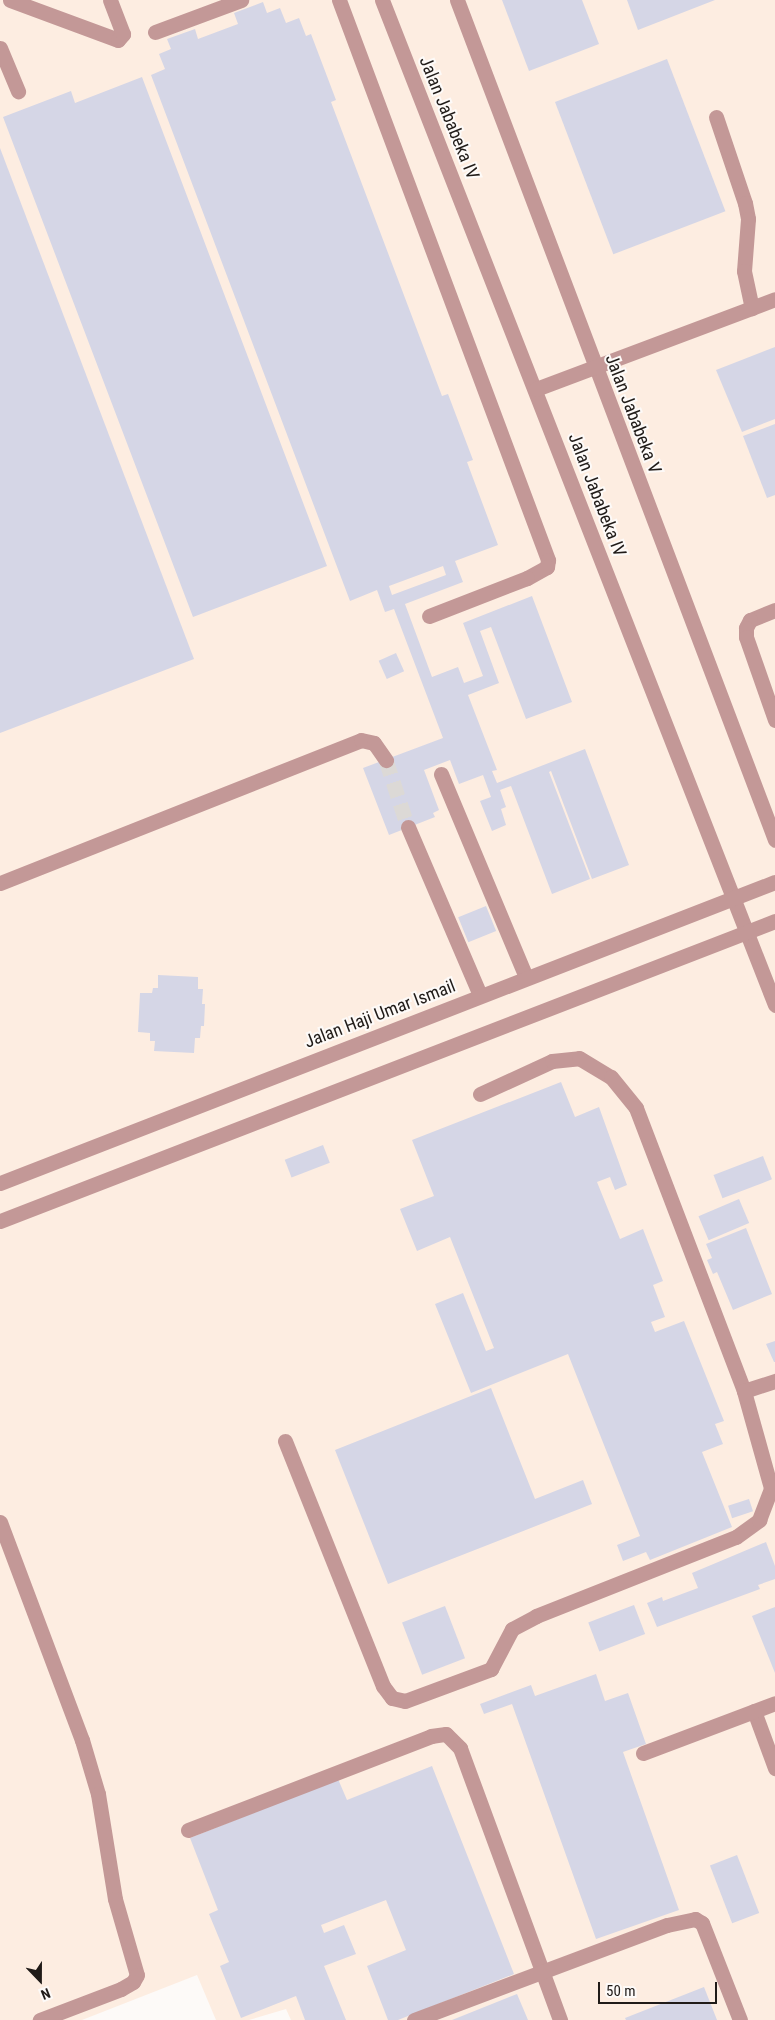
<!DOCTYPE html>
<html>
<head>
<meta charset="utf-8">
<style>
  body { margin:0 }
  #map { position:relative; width:775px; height:2020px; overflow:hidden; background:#fdfaf8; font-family:"Roboto Condensed",sans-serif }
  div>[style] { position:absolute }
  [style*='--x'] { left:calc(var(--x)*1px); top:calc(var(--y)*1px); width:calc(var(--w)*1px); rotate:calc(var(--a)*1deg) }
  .industrial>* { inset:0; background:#fdede1 }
  .building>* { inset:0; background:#d5d6e6; transform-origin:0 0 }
  .minor-tunnel>* { height:15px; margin-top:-7.5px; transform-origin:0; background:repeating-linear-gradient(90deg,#dcd9d6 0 15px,transparent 0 23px) }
  .minor>* { height:15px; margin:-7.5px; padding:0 7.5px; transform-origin:7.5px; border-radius:7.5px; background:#c39897 }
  span { translate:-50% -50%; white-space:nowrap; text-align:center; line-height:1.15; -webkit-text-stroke:4px #fdfaf8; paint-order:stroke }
  .street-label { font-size:18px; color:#201b18 }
  .north { position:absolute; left:15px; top:1955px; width:50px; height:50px; -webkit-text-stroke:4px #fdfaf8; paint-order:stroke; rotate:158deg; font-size:14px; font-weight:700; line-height:20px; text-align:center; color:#201b18 }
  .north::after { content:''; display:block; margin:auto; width:18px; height:22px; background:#201b18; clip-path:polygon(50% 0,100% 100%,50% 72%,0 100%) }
  .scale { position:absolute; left:598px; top:1982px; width:119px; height:22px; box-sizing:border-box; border:2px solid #201b18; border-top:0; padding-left:6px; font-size:15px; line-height:18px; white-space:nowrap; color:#201b18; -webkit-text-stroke:4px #fdfaf8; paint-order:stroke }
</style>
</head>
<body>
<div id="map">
  <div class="industrial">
    <i style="clip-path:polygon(0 0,775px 0,775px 2020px,291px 2020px,286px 2009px,249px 2020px,216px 2020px,197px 1975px,82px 2020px,0 2020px)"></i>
  </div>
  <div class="building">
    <i style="clip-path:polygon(502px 0,582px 0,599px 44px,529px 71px)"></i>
    <i style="clip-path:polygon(627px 0,715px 0,638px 30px)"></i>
    <i style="clip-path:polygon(evenodd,263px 2px,267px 13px,280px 8px,286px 23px,299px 18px,306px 36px,311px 34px,336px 100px,331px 102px,442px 396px,448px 394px,473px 460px,467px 462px,498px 545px,455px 561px,463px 582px,405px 604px,432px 677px,458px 667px,464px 683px,483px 676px,463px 623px,532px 596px,572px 702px,526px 719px,491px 627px,480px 631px,499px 683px,468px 695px,497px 770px,492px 771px,497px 783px,585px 749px,629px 865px,592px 879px,551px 771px,549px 772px,590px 879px,552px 894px,511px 786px,500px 790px,506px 807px,501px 809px,506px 825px,492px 831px,480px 801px,491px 797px,483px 775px,459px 784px,450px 760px,424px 770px,439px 810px,433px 813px,435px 817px,389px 835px,363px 768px,443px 738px,394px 609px,385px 612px,377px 590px,350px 601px,151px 75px,165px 69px,159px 54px,171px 49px,167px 39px,195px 29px,198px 39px,238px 24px,234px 13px,263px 2px,443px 566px,446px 575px,392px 595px,389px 586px,443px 566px)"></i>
    <i style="left:667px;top:59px;width:163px;height:120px;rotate:69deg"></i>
    <i style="clip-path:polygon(142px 77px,327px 566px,193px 617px,3px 117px,71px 91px,75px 103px)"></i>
    <i style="clip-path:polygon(0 148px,194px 659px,0 733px)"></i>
    <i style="clip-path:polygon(775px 347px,775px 419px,742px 432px,716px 370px)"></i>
    <i style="clip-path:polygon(775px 424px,775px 495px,767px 498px,743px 436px)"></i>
    <i style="left:396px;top:653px;width:20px;height:19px;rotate:66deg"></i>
    <i style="left:486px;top:906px;width:27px;height:30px;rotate:68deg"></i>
    <i style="clip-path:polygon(158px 975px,198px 977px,198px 989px,203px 989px,202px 1004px,205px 1004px,204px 1026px,201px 1026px,200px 1038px,195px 1038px,194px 1053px,154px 1051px,155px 1041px,150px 1041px,150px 1033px,138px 1032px,140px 993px,152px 993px,153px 988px,158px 988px)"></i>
    <i style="clip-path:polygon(561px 1082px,575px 1117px,599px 1107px,627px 1185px,615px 1190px,610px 1177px,597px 1182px,620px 1239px,643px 1229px,663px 1281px,653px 1285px,665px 1317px,651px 1322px,655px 1332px,684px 1321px,724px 1421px,715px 1424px,723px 1444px,702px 1452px,732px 1527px,650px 1560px,646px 1552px,623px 1561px,617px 1545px,640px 1536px,568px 1354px,471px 1393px,435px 1304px,463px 1293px,486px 1351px,494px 1348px,450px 1237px,417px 1251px,400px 1209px,434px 1196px,412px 1140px)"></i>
    <i style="left:323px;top:1145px;width:19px;height:41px;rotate:69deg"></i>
    <i style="left:763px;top:1156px;width:25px;height:53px;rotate:69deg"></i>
    <i style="left:739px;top:1199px;width:26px;height:44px;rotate:67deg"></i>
    <i style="clip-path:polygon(746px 1228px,772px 1294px,733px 1310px,717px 1272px,713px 1274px,707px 1260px,712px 1258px,706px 1244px)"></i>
    <i style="clip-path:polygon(775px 1341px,775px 1362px,774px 1362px,766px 1344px)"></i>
    <i style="clip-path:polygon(491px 1388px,535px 1499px,583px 1480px,592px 1504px,388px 1584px,335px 1450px)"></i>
    <i style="left:749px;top:1499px;width:13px;height:22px;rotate:72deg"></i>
    <i style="clip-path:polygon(766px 1542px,775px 1566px,775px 1579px,758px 1585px,760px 1589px,657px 1627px,647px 1603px,662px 1597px,663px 1601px,698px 1588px,692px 1573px)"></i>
    <i style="left:634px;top:1605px;width:31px;height:49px;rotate:69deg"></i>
    <i style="left:445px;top:1606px;width:56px;height:46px;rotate:69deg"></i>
    <i style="clip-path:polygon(775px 1607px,775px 1673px,752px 1616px)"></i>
    <i style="clip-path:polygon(596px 1674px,605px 1701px,628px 1693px,646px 1744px,623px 1752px,679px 1910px,596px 1939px,512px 1704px,484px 1714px,480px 1704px,531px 1685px,535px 1696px)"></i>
    <i style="clip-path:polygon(432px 1766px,514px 1974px,398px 2020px,388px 2020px,367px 1966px,406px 1950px,386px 1900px,321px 1925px,324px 1933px,344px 1925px,356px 1954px,324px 1966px,346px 2020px,305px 2020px,296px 1996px,241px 2018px,220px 1966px,229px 1962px,209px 1914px,218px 1910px,190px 1838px,338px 1779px,347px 1800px)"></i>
    <i style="left:737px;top:1855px;width:62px;height:29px;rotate:69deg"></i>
    <i style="clip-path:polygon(704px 1987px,717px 2020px,626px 2020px,625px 2018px)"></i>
    <i style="clip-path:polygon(517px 1994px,528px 2020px,452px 2020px)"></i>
  </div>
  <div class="minor-tunnel">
    <i style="--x:386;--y:760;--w:71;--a:71.8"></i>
  </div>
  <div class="minor">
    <i style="--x:10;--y:0;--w:115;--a:20.3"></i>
    <i style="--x:118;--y:40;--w:8;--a:-50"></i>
    <i style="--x:123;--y:34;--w:36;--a:-111"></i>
    <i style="--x:339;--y:0;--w:598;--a:69.53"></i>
    <i style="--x:548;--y:560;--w:7;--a:98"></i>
    <i style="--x:547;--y:567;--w:23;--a:151"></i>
    <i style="--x:527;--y:578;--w:105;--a:158.8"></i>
    <i style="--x:382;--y:0;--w:1079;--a:68.64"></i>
    <i style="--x:457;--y:0;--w:898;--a:69.26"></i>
    <i style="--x:155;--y:32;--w:92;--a:-20.4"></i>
    <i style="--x:0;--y:48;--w:47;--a:67.3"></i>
    <i style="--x:716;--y:117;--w:91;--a:71.4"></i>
    <i style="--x:745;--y:203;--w:16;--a:79"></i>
    <i style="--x:748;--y:219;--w:52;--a:94.4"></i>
    <i style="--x:744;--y:271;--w:38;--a:78"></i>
    <i style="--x:536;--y:389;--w:255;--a:-20.6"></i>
    <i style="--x:775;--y:610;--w:27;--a:158"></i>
    <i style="--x:750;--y:620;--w:9;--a:117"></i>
    <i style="--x:746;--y:628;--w:9;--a:90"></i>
    <i style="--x:746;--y:637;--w:88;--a:70.7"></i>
    <i style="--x:441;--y:774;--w:220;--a:67.3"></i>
    <i style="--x:408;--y:827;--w:183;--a:66.8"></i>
    <i style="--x:0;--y:883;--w:388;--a:-21.6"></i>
    <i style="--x:361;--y:740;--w:13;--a:13"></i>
    <i style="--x:374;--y:743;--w:21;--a:55"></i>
    <i style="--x:480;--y:1094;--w:79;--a:-24.6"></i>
    <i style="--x:552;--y:1061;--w:27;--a:-6"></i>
    <i style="--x:579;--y:1058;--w:37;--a:31"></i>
    <i style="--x:611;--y:1077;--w:40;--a:51"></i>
    <i style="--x:636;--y:1108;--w:303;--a:69.1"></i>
    <i style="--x:744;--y:1391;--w:33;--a:-18"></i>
    <i style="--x:0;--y:1183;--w:831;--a:-21.23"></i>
    <i style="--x:0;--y:1221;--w:831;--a:-21.16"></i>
    <i style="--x:285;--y:1441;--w:264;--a:68.2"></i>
    <i style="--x:383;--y:1686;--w:15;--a:53"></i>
    <i style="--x:392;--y:1698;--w:13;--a:13"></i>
    <i style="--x:405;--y:1701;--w:92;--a:-20.4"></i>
    <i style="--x:491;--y:1669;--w:45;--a:-62.3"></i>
    <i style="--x:512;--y:1629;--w:27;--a:-28"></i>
    <i style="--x:536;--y:1616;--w:215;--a:-21.6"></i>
    <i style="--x:736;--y:1537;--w:29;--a:-36"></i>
    <i style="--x:759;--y:1520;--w:34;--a:-69"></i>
    <i style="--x:771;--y:1488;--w:101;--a:-105.6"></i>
    <i style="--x:0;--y:1522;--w:233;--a:69.4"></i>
    <i style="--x:82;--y:1740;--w:56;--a:73.5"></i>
    <i style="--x:98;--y:1794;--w:106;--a:80.8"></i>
    <i style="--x:115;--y:1899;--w:79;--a:73.9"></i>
    <i style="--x:137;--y:1975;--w:8;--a:120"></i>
    <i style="--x:133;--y:1982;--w:14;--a:150"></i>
    <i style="--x:121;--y:1989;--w:87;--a:159.1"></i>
    <i style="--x:754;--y:1711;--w:61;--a:69.8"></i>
    <i style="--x:643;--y:1753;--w:141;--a:-20.7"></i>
    <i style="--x:188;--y:1830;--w:261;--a:-21.1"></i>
    <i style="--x:431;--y:1736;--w:15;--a:-8"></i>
    <i style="--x:446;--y:1734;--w:20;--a:45"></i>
    <i style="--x:460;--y:1748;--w:290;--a:69.8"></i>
    <i style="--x:414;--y:2020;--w:270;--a:-20.6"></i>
    <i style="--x:667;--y:1925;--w:29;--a:-12"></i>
    <i style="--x:695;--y:1919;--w:8;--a:30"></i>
    <i style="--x:702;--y:1923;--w:104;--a:68.6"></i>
  </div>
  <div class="street-label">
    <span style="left:449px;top:118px;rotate:68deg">Jalan Jababeka IV</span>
    <span style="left:633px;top:414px;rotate:69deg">Jalan Jababeka V</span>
    <span style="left:597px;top:495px;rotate:69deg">Jalan Jababeka IV</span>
    <span style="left:380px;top:1014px;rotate:-21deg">Jalan Haji Umar Ismail</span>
  </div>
  <div class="north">N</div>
  <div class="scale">50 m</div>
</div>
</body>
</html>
